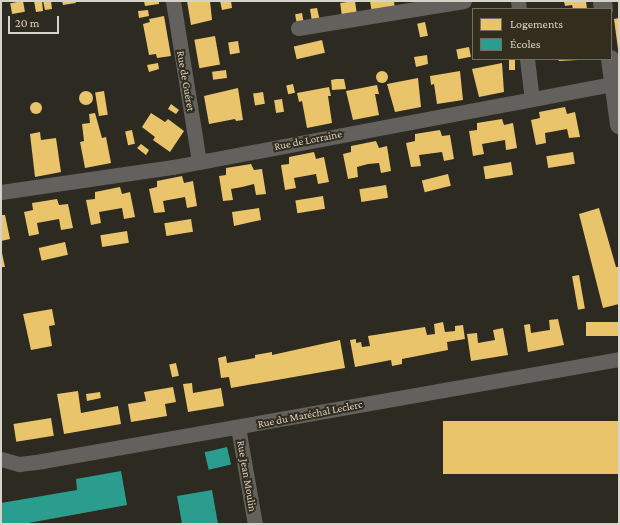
<!DOCTYPE html>
<html>
<head>
<meta charset="utf-8">
<style>
  body { margin:0 }
  #map { position:relative; width:620px; height:525px; overflow:hidden; background:#2d2a21; font-family:"Crimson Pro",serif }
  div>[style] { position:absolute }
  [style*='--x'] { left:calc(var(--x)*1px); top:calc(var(--y)*1px); width:calc(var(--w)*1px); rotate:calc(var(--a)*1deg) }
  .homes>* { inset:0; background:#e9c46a; transform-origin:0 0 }
  .round { border-radius:50% }
  .schools>* { inset:0; background:#2a9d8f; transform-origin:0 0 }
  .minor>* { height:15px; margin:-7.5px; padding:0 7.5px; transform-origin:7.5px; border-radius:7.5px; background:#63615d }
  .tertiary>* { height:19px; margin:-9.5px; padding:0 9.5px; transform-origin:9.5px; border-radius:9.5px; background:#63615d }
  span { translate:-50% -50%; white-space:nowrap; text-align:center; line-height:1.15; -webkit-text-stroke:4px #322d1c; paint-order:stroke }
  .street-label { font-size:11px; color:#d6d3c8 }
  .frame { position:absolute; inset:0; border:2px solid #d6d3c8; pointer-events:none }
  .legend { position:absolute; left:472px; top:8px; width:140px; height:52px; box-sizing:border-box; background:#322d1c; border:1px solid #746f61; margin:0; padding:5px 7px; list-style:none; font-size:12px; color:#d6d3c8 }
  .legend li { display:flex; align-items:center; gap:8px; height:20px }
  .legend b { width:20px; border:1px solid #746f61 }
  .scale { position:absolute; left:8px; top:16px; width:51px; height:18px; box-sizing:border-box; border:2px solid #d6d3c8; border-top:0; padding-left:5px; font-size:12px; line-height:14px; white-space:nowrap; color:#d6d3c8; -webkit-text-stroke:3px #322d1c; paint-order:stroke }
</style>
</head>
<body>
<div id="map">
  <div class="homes">
    <i style="left:23px;top:1px;width:11px;height:13px;rotate:80deg"></i>
    <i style="clip-path:polygon(34px 1px,42px 1px,43px 11px,36px 12px)"></i>
    <i style="clip-path:polygon(43px 1px,51px 1px,52px 9px,45px 10px)"></i>
    <i style="clip-path:polygon(62px 1px,75px 1px,76px 3px,63px 5px)"></i>
    <i style="clip-path:polygon(144px 1px,159px 1px,159px 4px,145px 6px)"></i>
    <i style="clip-path:polygon(187px 1px,210px 1px,212px 20px,191px 25px)"></i>
    <i style="clip-path:polygon(220px 1px,231px 1px,232px 8px,222px 10px)"></i>
    <i style="left:355px;top:1px;width:14px;height:15px;rotate:82deg"></i>
    <i style="clip-path:polygon(370px 1px,394px 1px,395px 9px,372px 13px)"></i>
    <i style="clip-path:polygon(564px 1px,586px 1px,587px 9px,573px 9px,572px 5px,565px 6px)"></i>
    <i style="clip-path:polygon(317px 8px,320px 21px,312px 22px,310px 9px)"></i>
    <i style="clip-path:polygon(148px 10px,149px 16px,139px 18px,138px 11px)"></i>
    <i style="left:302px;top:13px;width:11px;height:7px;rotate:80deg"></i>
    <i style="clip-path:polygon(164px 16px,171px 56px,157px 58px,156px 54px,149px 55px,143px 24px,150px 22px,149px 19px)"></i>
    <i style="clip-path:polygon(619px 18px,619px 49px,618px 49px,614px 19px)"></i>
    <i style="left:425px;top:22px;width:14px;height:8px;rotate:78deg"></i>
    <i style="left:215px;top:36px;width:29px;height:21px;rotate:80deg"></i>
    <i style="left:322px;top:40px;width:13px;height:29px;rotate:77deg"></i>
    <i style="left:238px;top:41px;width:12px;height:10px;rotate:81deg"></i>
    <i style="left:469px;top:47px;width:10px;height:13px;rotate:79deg"></i>
    <i style="clip-path:polygon(427px 55px,428px 64px,416px 67px,414px 57px)"></i>
    <i style="left:509px;top:59px;width:6px;height:11px"></i>
    <i style="clip-path:polygon(558px 59px,578px 59px,578px 60px,559px 61px)"></i>
    <i style="clip-path:polygon(158px 63px,159px 69px,149px 72px,147px 65px)"></i>
    <i style="clip-path:polygon(502px 63px,504px 92px,479px 97px,472px 69px)"></i>
    <i style="left:226px;top:70px;width:8px;height:14px;rotate:83deg"></i>
    <i class="round" style="left:376px;top:71px;width:12px;height:12px"></i>
    <i style="clip-path:polygon(460px 71px,463px 100px,437px 104px,434px 84px,431px 85px,430px 76px)"></i>
    <i style="clip-path:polygon(418px 78px,421px 107px,395px 112px,387px 84px)"></i>
    <i style="clip-path:polygon(336px 79px,344px 79px,346px 89px,332px 90px,331px 80px)"></i>
    <i style="left:293px;top:84px;width:9px;height:7px;rotate:77deg"></i>
    <i style="clip-path:polygon(377px 85px,379px 94px,375px 94px,379px 115px,353px 120px,346px 91px)"></i>
    <i style="clip-path:polygon(329px 87px,331px 96px,328px 96px,332px 123px,307px 128px,302px 101px,299px 102px,297px 93px)"></i>
    <i style="clip-path:polygon(238px 88px,243px 120px,236px 121px,235px 119px,209px 124px,204px 96px)"></i>
    <i style="left:104px;top:91px;width:24px;height:9px;rotate:81deg"></i>
    <i class="round" style="left:79px;top:91px;width:14px;height:14px"></i>
    <i style="left:263px;top:92px;width:12px;height:10px;rotate:81deg"></i>
    <i style="left:282px;top:99px;width:13px;height:8px;rotate:81deg"></i>
    <i class="round" style="left:30px;top:102px;width:12px;height:12px"></i>
    <i style="clip-path:polygon(171px 104px,179px 110px,176px 114px,168px 109px)"></i>
    <i style="clip-path:polygon(565px 107px,567px 114px,575px 112px,580px 137px,569px 138px,567px 129px,545px 133px,546px 143px,536px 145px,531px 120px,540px 118px,539px 112px)"></i>
    <i style="clip-path:polygon(95px 113px,102px 138px,106px 137px,111px 163px,85px 168px,80px 142px,84px 141px,82px 124px,90px 123px,89px 114px)"></i>
    <i style="clip-path:polygon(151px 113px,165px 122px,168px 119px,184px 131px,170px 152px,153px 140px,155px 137px,142px 127px)"></i>
    <i style="clip-path:polygon(502px 119px,504px 125px,513px 123px,517px 148px,506px 150px,505px 140px,482px 144px,484px 154px,473px 156px,469px 131px,477px 130px,477px 123px)"></i>
    <i style="left:132px;top:130px;width:14px;height:7px;rotate:78deg"></i>
    <i style="clip-path:polygon(440px 130px,442px 136px,450px 135px,454px 159px,444px 161px,442px 152px,419px 155px,421px 166px,411px 167px,406px 143px,415px 141px,415px 134px)"></i>
    <i style="clip-path:polygon(40px 132px,41px 140px,56px 138px,61px 172px,35px 177px,30px 134px)"></i>
    <i style="clip-path:polygon(376px 141px,379px 148px,387px 146px,391px 171px,381px 173px,379px 163px,368px 164px,357px 167px,358px 177px,348px 179px,343px 154px,351px 152px,351px 146px)"></i>
    <i style="clip-path:polygon(141px 144px,149px 150px,146px 155px,137px 148px)"></i>
    <i style="clip-path:polygon(314px 152px,316px 159px,324px 157px,329px 182px,318px 184px,316px 174px,294px 178px,296px 188px,285px 190px,281px 165px,289px 164px,289px 157px)"></i>
    <i style="left:573px;top:152px;width:12px;height:27px;rotate:81deg"></i>
    <i style="left:511px;top:162px;width:13px;height:28px;rotate:81deg"></i>
    <i style="clip-path:polygon(251px 164px,254px 170px,262px 169px,266px 194px,256px 195px,254px 184px,242px 187px,231px 189px,233px 200px,223px 201px,219px 176px,226px 175px,226px 168px)"></i>
    <i style="left:448px;top:174px;width:12px;height:27px;rotate:76deg"></i>
    <i style="clip-path:polygon(182px 176px,184px 183px,193px 181px,197px 206px,187px 208px,185px 197px,163px 201px,165px 212px,154px 213px,149px 189px,157px 187px,157px 181px)"></i>
    <i style="left:386px;top:185px;width:13px;height:27px;rotate:81deg"></i>
    <i style="clip-path:polygon(120px 187px,122px 194px,130px 192px,135px 217px,124px 219px,122px 208px,99px 212px,101px 223px,91px 225px,86px 200px,95px 199px,95px 192px)"></i>
    <i style="left:323px;top:196px;width:13px;height:28px;rotate:81deg"></i>
    <i style="clip-path:polygon(57px 199px,59px 205px,68px 204px,73px 228px,61px 230px,59px 219px,37px 223px,39px 234px,29px 236px,24px 212px,33px 210px,32px 203px)"></i>
    <i style="clip-path:polygon(259px 208px,261px 220px,234px 226px,232px 212px)"></i>
    <i style="clip-path:polygon(599px 208px,616px 267px,619px 267px,619px 304px,603px 308px,579px 214px)"></i>
    <i style="clip-path:polygon(1px 215px,5px 215px,10px 239px,1px 241px)"></i>
    <i style="left:191px;top:219px;width:13px;height:27px;rotate:81deg"></i>
    <i style="left:127px;top:231px;width:12px;height:27px;rotate:81deg"></i>
    <i style="left:65px;top:242px;width:13px;height:27px;rotate:77deg"></i>
    <i style="clip-path:polygon(2px 253px,5px 267px,1px 267px,1px 254px)"></i>
    <i style="left:579px;top:275px;width:34px;height:7px;rotate:80deg"></i>
    <i style="clip-path:polygon(52px 309px,55px 325px,49px 326px,52px 346px,31px 350px,23px 314px)"></i>
    <i style="clip-path:polygon(558px 319px,564px 345px,528px 352px,524px 325px,530px 324px,531px 333px,543px 331px,550px 330px,549px 320px)"></i>
    <i style="clip-path:polygon(443px 322px,445px 332px,455px 331px,455px 326px,463px 325px,465px 339px,447px 342px,448px 350px,402px 359px,402px 364px,392px 366px,391px 360px,355px 367px,350px 340px,356px 339px,356px 343px,361px 342px,362px 347px,370px 346px,368px 336px,425px 327px,427px 335px,435px 334px,434px 324px)"></i>
    <i style="left:619px;top:322px;width:14px;height:33px;rotate:90deg"></i>
    <i style="clip-path:polygon(503px 328px,508px 355px,471px 361px,467px 334px,477px 333px,478px 343px,495px 340px,493px 330px)"></i>
    <i style="clip-path:polygon(340px 340px,345px 368px,231px 388px,229px 377px,221px 378px,218px 358px,226px 356px,227px 363px,255px 358px,255px 355px,272px 352px,272px 355px)"></i>
    <i style="left:176px;top:363px;width:13px;height:7px;rotate:77deg"></i>
    <i style="clip-path:polygon(192px 383px,193px 393px,221px 388px,224px 406px,188px 412px,183px 384px)"></i>
    <i style="clip-path:polygon(173px 387px,176px 402px,165px 404px,167px 416px,131px 422px,128px 404px,146px 401px,144px 392px)"></i>
    <i style="clip-path:polygon(78px 391px,81px 413px,118px 406px,121px 424px,64px 434px,57px 394px)"></i>
    <i style="clip-path:polygon(100px 392px,101px 398px,87px 401px,86px 394px)"></i>
    <i style="left:51px;top:418px;width:18px;height:38px;rotate:81deg"></i>
    <i style="left:619px;top:421px;width:53px;height:176px;rotate:90deg"></i>
  </div>
  <div class="schools">
    <i style="left:227px;top:447px;width:18px;height:23px;rotate:77deg"></i>
    <i style="clip-path:polygon(121px 471px,127px 505px,23px 524px,1px 524px,1px 503px,77px 490px,76px 479px)"></i>
    <i style="clip-path:polygon(212px 490px,218px 524px,182px 524px,177px 496px)"></i>
  </div>
  <div class="minor">
    <i style="--x:173;--y:1;--w:162;--a:80.8"></i>
    <i style="--x:518;--y:1;--w:8;--a:83"></i>
    <i style="--x:298;--y:28;--w:168;--a:-9.2"></i>
    <i style="--x:527;--y:59;--w:39;--a:83"></i>
    <i style="--x:1;--y:192;--w:174;--a:-8.3"></i>
    <i style="--x:173;--y:167;--w:454;--a:-10.7"></i>
    <i style="--x:238;--y:427;--w:98;--a:80.1"></i>
    <i style="--x:1;--y:459;--w:19;--a:16"></i>
    <i style="--x:19;--y:464;--w:23;--a:-7"></i>
    <i style="--x:42;--y:461;--w:586;--a:-10.02"></i>
  </div>
  <div class="tertiary">
    <i style="--x:602;--y:1;--w:8;--a:83"></i>
    <i style="--x:610;--y:59;--w:66;--a:82.1"></i>
  </div>
  <div class="street-label">
    <span style="left:186px;top:81px;rotate:80deg">Rue de Guéret</span>
    <span style="left:308px;top:140px;rotate:-11deg">Rue de Lorraine</span>
    <span style="left:310px;top:414px;rotate:-11deg">Rue du Maréchal Leclerc</span>
    <span style="left:247px;top:476px;rotate:80deg">Rue Jean Moulin</span>
  </div>
  <div class="frame"></div>
  <ul class="legend">
  <li><b style="height:11px;background:#e9c46a"></b>Logements</li>
  <li><b style="height:11px;background:#2a9d8f"></b>Écoles</li>
  </ul>
  <div class="scale">20 m</div>
</div>
</body>
</html>
